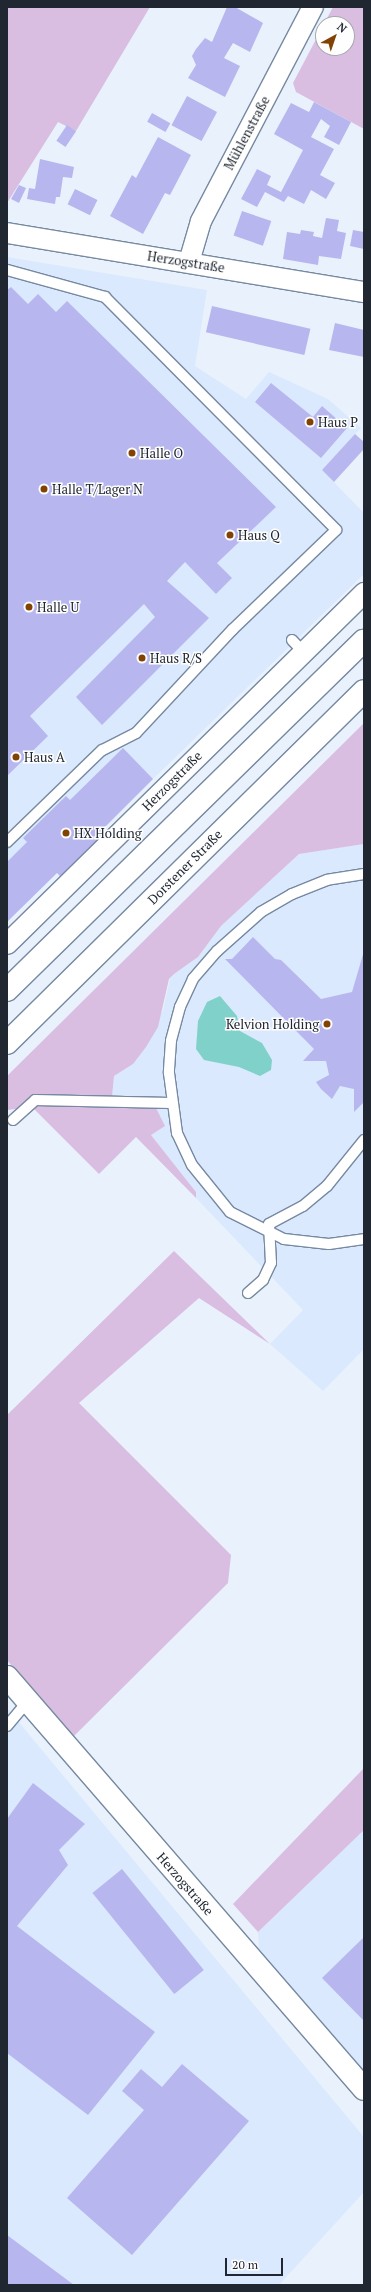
<!DOCTYPE html>
<html>
<head>
<meta charset="utf-8">
<style>
  body { margin:0 }
  #map { position:relative; width:371px; height:2292px; overflow:hidden; background:#e9f2fc; font-family:"PT Serif",serif }
  div>[style] { position:absolute }
  [style*='--x'] { left:calc(var(--x)*1px); top:calc(var(--y)*1px); width:calc(var(--w)*1px); rotate:calc(var(--a)*1deg) }
  .built>* { inset:0; background:#dae9fd }
  .green>* { inset:0; background:#d9bee1 }
  .water>* { inset:0; background:#81d1cb }
  .building>* { inset:0; background:#b8b6ee; transform-origin:0 0 }
  .roads { filter:drop-shadow(1px 0 #7689a1) drop-shadow(-1px 0 #7689a1) drop-shadow(0 1px #7689a1) drop-shadow(0 -1px #7689a1) }
  .lane>* { height:10px; margin:-5px; padding:0 5px; transform-origin:5px; border-radius:5px; background:#fff }
  .street>* { height:20px; margin:-10px; padding:0 10px; transform-origin:10px; border-radius:10px; background:#fff }
  .secondary>* { height:22px; margin:-11px; padding:0 11px; transform-origin:11px; border-radius:11px; background:#fff }
  .primary>* { height:22px; margin:-11px; padding:0 11px; transform-origin:11px; border-radius:11px; background:#fff }
  .dots>* { width:11px; height:11px; translate:-50% -50%; box-sizing:border-box; border:2px solid #fefefe; border-radius:50% }
  span { translate:-50% -50%; white-space:nowrap; text-align:center; line-height:1.15; -webkit-text-stroke:3px #fefefe; paint-order:stroke }
  .street-label { font-size:13px; color:#202731 }
  .poi-label { font-size:13px; color:#202731 }
  .left { translate:0 -50%; text-align:left }
  .right { translate:-100% -50%; text-align:right }
  .frame { position:absolute; inset:0; border:8px solid #202731; pointer-events:none }
  .north { position:absolute; left:315px; top:16px; width:40px; height:40px; box-sizing:border-box; background:#fefefe; border:1px solid #a5a8ac; border-radius:50%; rotate:40deg; font-size:11px; font-weight:700; line-height:16px; text-align:center; color:#202731 }
  .north::after { content:''; display:block; margin:auto; width:14px; height:18px; background:#814204; clip-path:polygon(50% 0,100% 100%,50% 72%,0 100%) }
  .scale { position:absolute; left:225px; top:2258px; width:58px; height:18px; box-sizing:border-box; border:2px solid #202731; border-top:0; padding-left:5px; font-size:12px; line-height:14px; white-space:nowrap; color:#202731; -webkit-text-stroke:3px #fefefe; paint-order:stroke }
</style>
</head>
<body>
<div id="map">
  <div class="built">
    <i style="clip-path:polygon(7px 257px,207px 290px,195px 366px,246px 399px,269px 372px,328px 399px,361px 428px,322px 470px,364px 513px,364px 574px,7px 921px)"></i>
    <i style="clip-path:polygon(364px 844px,364px 1349px,323px 1391px,270px 1344px,303px 1310px,196px 1198px,196px 1192px,151px 1135px,111px 1107px,114px 1076px,133px 1064px,163px 1010px,170px 979px,174px 974px,198px 957px,221px 926px,299px 854px)"></i>
    <i style="clip-path:polygon(7px 1708px,364px 2137px,364px 2192px,279px 2285px,7px 2285px)"></i>
    <i style="clip-path:polygon(364px 1830px,364px 2075px,259px 1953px,258px 1932px)"></i>
  </div>
  <div class="green">
    <i style="clip-path:polygon(7px 7px,150px 7px,76px 131px,58px 122px,7px 203px)"></i>
    <i style="clip-path:polygon(333px 7px,364px 7px,364px 129px,296px 92px,293px 83px,323px 26px,323px 48px,347px 48px,347px 24px,324px 24px)"></i>
    <i style="clip-path:polygon(364px 723px,364px 844px,299px 854px,221px 926px,198px 957px,174px 974px,169px 979px,158px 1027px,146px 1047px,133px 1064px,114px 1076px,111px 1107px,155px 1106px,165px 1126px,151px 1135px,196px 1192px,196px 1198px,136px 1137px,99px 1174px,32px 1107px,7px 1110px,7px 1076px)"></i>
    <i style="clip-path:polygon(174px 1251px,270px 1344px,199px 1298px,79px 1403px,231px 1555px,228px 1583px,72px 1738px,7px 1660px,7px 1415px)"></i>
    <i style="clip-path:polygon(364px 1768px,364px 1830px,258px 1932px,233px 1904px)"></i>
  </div>
  <div class="water">
    <i style="clip-path:polygon(220px 996px,237px 1016px,240px 1031px,262px 1043px,272px 1060px,271px 1070px,260px 1076px,239px 1067px,204px 1060px,196px 1049px,198px 1021px,207px 1002px)"></i>
  </div>
  <div class="building">
    <i style="clip-path:polygon(227px 7px,235px 7px,263px 23px,250px 52px,233px 43px,224px 58px,240px 66px,225px 97px,188px 78px,196px 65px,192px 56px,196px 49px,205px 38px,212px 42px)"></i>
    <i style="left:187px;top:96px;width:34px;height:33px;rotate:28deg"></i>
    <i style="clip-path:polygon(314px 102px,351px 122px,339px 145px,324px 137px,330px 126px,321px 119px,311px 137px,334px 149px,320px 175px,335px 183px,326px 199px,311px 190px,304px 204px,288px 196px,284px 202px,265px 192px,257px 207px,241px 199px,257px 169px,271px 176px,267px 185px,281px 192px,303px 150px,274px 134px,291px 103px,309px 112px)"></i>
    <i style="left:152px;top:113px;width:21px;height:10px;rotate:29deg"></i>
    <i style="left:67px;top:125px;width:11px;height:19px;rotate:34deg"></i>
    <i style="clip-path:polygon(158px 137px,191px 155px,170px 195px,165px 193px,143px 234px,110px 216px,132px 175px,136px 178px)"></i>
    <i style="clip-path:polygon(40px 159px,74px 167px,72px 178px,63px 177px,60px 197px,56px 197px,55px 204px,27px 199px,29px 188px,35px 189px)"></i>
    <i style="clip-path:polygon(19px 185px,26px 188px,19px 203px,11px 199px)"></i>
    <i style="left:75px;top:189px;width:25px;height:17px;rotate:26deg"></i>
    <i style="left:242px;top:211px;width:31px;height:26px;rotate:19deg"></i>
    <i style="clip-path:polygon(326px 218px,339px 220px,337px 231px,346px 233px,341px 259px,319px 256px,318px 265px,283px 259px,287px 232px,300px 234px,301px 230px,314px 232px,313px 236px,322px 238px)"></i>
    <i style="clip-path:polygon(353px 230px,364px 232px,364px 249px,350px 246px)"></i>
    <i style="clip-path:polygon(11px 287px,28px 304px,38px 294px,56px 312px,67px 301px,276px 507px,217px 563px,232px 578px,216px 594px,185px 562px,167px 581px,209px 618px,102px 725px,76px 697px,155px 617px,144px 604px,30px 716px,48px 736px,7px 776px,7px 290px)"></i>
    <i style="left:212px;top:306px;width:101px;height:27px;rotate:13deg"></i>
    <i style="clip-path:polygon(335px 323px,364px 330px,364px 357px,329px 350px)"></i>
    <i style="clip-path:polygon(271px 383px,313px 417px,322px 406px,347px 428px,321px 458px,255px 402px)"></i>
    <i style="clip-path:polygon(355px 434px,364px 442px,364px 449px,334px 482px,322px 470px)"></i>
    <i style="clip-path:polygon(123px 748px,153px 779px,101px 831px,107px 836px,63px 879px,57px 873px,7px 922px,7px 862px,27px 842px,23px 838px,66px 796px,70px 800px)"></i>
    <i style="clip-path:polygon(253px 937px,275px 959px,281px 960px,321px 999px,352px 992px,364px 951px,364px 1102px,354px 1112px,354px 1089px,340px 1086px,332px 1099px,321px 1089px,316px 1082px,329px 1075px,326px 1061px,303px 1061px,314px 1049px,225px 959px,232px 959px)"></i>
    <i style="clip-path:polygon(33px 1783px,85px 1824px,59px 1850px,68px 1865px,17px 1926px,155px 2032px,88px 2115px,7px 2053px,7px 1819px)"></i>
    <i style="left:122px;top:1869px;width:130px;height:38px;rotate:51deg"></i>
    <i style="clip-path:polygon(364px 1937px,364px 2021px,322px 1978px)"></i>
    <i style="clip-path:polygon(182px 2064px,249px 2121px,132px 2255px,67px 2198px,144px 2110px,122px 2091px,141px 2069px,162px 2087px)"></i>
    <i style="clip-path:polygon(7px 2235px,74px 2285px,7px 2284px)"></i>
  </div>
  <div class="roads">
    <div class="lane">
      <i style="--x:7;--y:270;--w:102;--a:15.4"></i>
      <i style="--x:105;--y:297;--w:328;--a:45.2"></i>
      <i style="--x:336;--y:530;--w:143;--a:136.1"></i>
      <i style="--x:233;--y:629;--w:142;--a:133"></i>
      <i style="--x:136;--y:733;--w:38;--a:153"></i>
      <i style="--x:102;--y:750;--w:132;--a:135.9"></i>
      <i style="--x:292;--y:640;--w:16;--a:47"></i>
      <i style="--x:364;--y:874;--w:37;--a:171"></i>
      <i style="--x:327;--y:880;--w:38;--a:158"></i>
      <i style="--x:292;--y:894;--w:36;--a:150"></i>
      <i style="--x:261;--y:912;--w:59;--a:138.4"></i>
      <i style="--x:217;--y:951;--w:37;--a:131"></i>
      <i style="--x:193;--y:979;--w:31;--a:115"></i>
      <i style="--x:180;--y:1007;--w:35;--a:105"></i>
      <i style="--x:171;--y:1041;--w:32;--a:94"></i>
      <i style="--x:169;--y:1073;--w:61;--a:82.4"></i>
      <i style="--x:177;--y:1133;--w:35;--a:65"></i>
      <i style="--x:192;--y:1165;--w:60;--a:51"></i>
      <i style="--x:230;--y:1212;--w:60;--a:26.6"></i>
      <i style="--x:284;--y:1239;--w:45;--a:6.3"></i>
      <i style="--x:329;--y:1244;--w:35;--a:-8"></i>
      <i style="--x:13;--y:1120;--w:30;--a:-42"></i>
      <i style="--x:35;--y:1100;--w:136;--a:1.3"></i>
      <i style="--x:248;--y:1293;--w:20;--a:-41"></i>
      <i style="--x:263;--y:1280;--w:19;--a:-65"></i>
      <i style="--x:271;--y:1263;--w:39;--a:-93"></i>
      <i style="--x:269;--y:1224;--w:38;--a:-28"></i>
      <i style="--x:303;--y:1206;--w:31;--a:-40"></i>
      <i style="--x:327;--y:1186;--w:59;--a:-51.2"></i>
      <i style="--x:7;--y:1726;--w:33;--a:-50"></i>
    </div>
    <div class="street">
      <i style="--x:7;--y:233;--w:362;--a:9.4"></i>
      <i style="--x:189;--y:262;--w:43;--a:-73.7"></i>
      <i style="--x:201;--y:221;--w:242;--a:-62.4"></i>
      <i style="--x:7;--y:944;--w:501;--a:-44.51"></i>
    </div>
    <div class="secondary">
      <i style="--x:7;--y:1677;--w:545;--a:49.09"></i>
    </div>
    <div class="primary">
      <i style="--x:7;--y:990;--w:499;--a:-44.4"></i>
      <i style="--x:7;--y:1043;--w:501;--a:-44.6"></i>
    </div>
  </div>
  <div class="dots">
    <i style="left:310px;top:422px;background:#814204"></i>
    <i style="left:132px;top:453px;background:#814204"></i>
    <i style="left:44px;top:489px;background:#814204"></i>
    <i style="left:230px;top:535px;background:#814204"></i>
    <i style="left:29px;top:607px;background:#814204"></i>
    <i style="left:142px;top:658px;background:#814204"></i>
    <i style="left:16px;top:757px;background:#814204"></i>
    <i style="left:66px;top:833px;background:#814204"></i>
    <i style="left:327px;top:1024px;background:#814204"></i>
  </div>
  <div class="street-label">
    <span style="left:247px;top:133px;rotate:-62deg">Mühlenstraße</span>
    <span style="left:186px;top:262px;rotate:9deg">Herzogstraße</span>
    <span style="left:172px;top:781px;rotate:-45deg">Herzogstraße</span>
    <span style="left:185px;top:867px;rotate:-45deg">Dorstener Straße</span>
    <span style="left:185px;top:1884px;rotate:49deg">Herzogstraße</span>
  </div>
  <div class="poi-label">
    <span class="left" style="left:318px;top:422px">Haus P</span>
    <span class="left" style="left:140px;top:453px">Halle O</span>
    <span class="left" style="left:52px;top:489px">Halle T/Lager N</span>
    <span class="left" style="left:238px;top:535px">Haus Q</span>
    <span class="left" style="left:37px;top:607px">Halle U</span>
    <span class="left" style="left:150px;top:658px">Haus R/S</span>
    <span class="left" style="left:24px;top:757px">Haus A</span>
    <span class="left" style="left:74px;top:833px">HX Holding</span>
    <span class="right" style="left:319px;top:1024px">Kelvion Holding</span>
  </div>
  <div class="frame"></div>
  <div class="north">N</div>
  <div class="scale">20 m</div>
</div>
</body>
</html>
